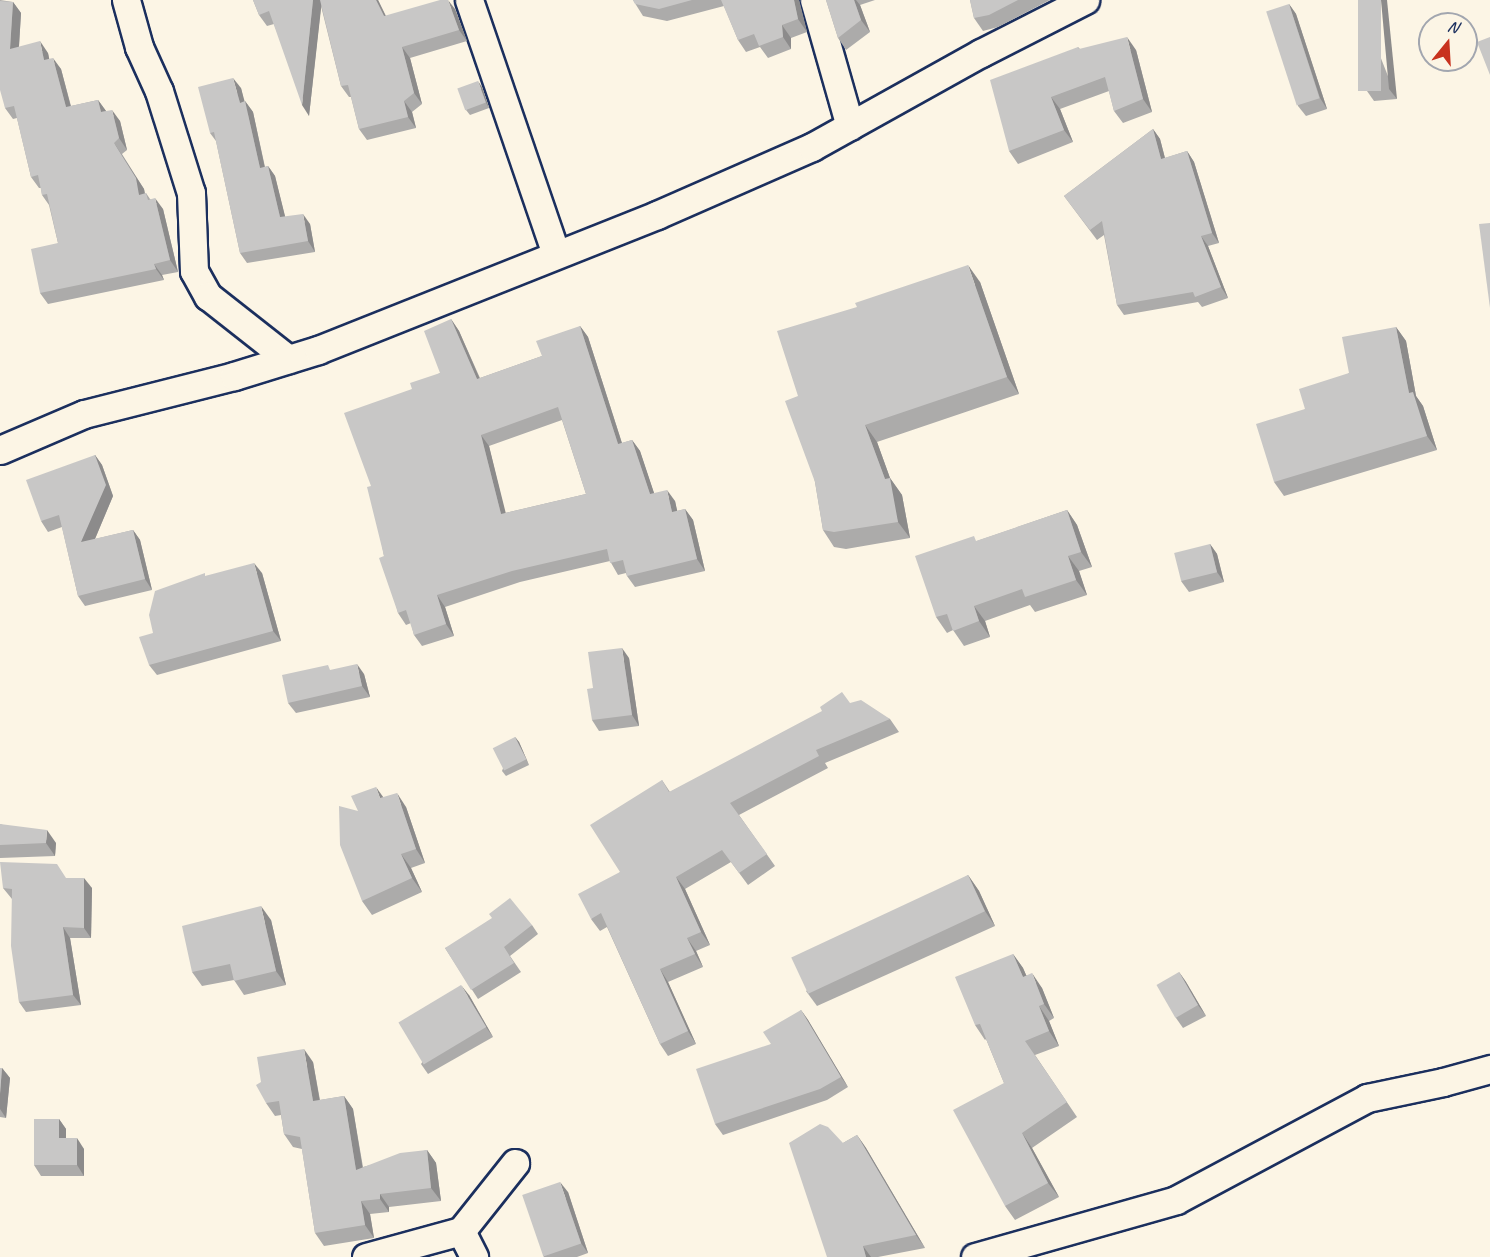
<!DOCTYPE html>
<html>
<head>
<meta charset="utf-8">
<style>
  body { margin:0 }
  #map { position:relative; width:1490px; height:1257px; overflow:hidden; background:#fcf5e5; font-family:Caveat,sans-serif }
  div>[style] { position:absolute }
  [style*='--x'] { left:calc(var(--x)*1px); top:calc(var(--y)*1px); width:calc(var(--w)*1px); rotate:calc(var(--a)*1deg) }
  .roads { filter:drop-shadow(2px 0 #1b2f5e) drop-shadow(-2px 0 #1b2f5e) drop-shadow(0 2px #1b2f5e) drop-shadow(0 -2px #1b2f5e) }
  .minor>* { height:27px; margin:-13.5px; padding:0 13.5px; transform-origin:13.5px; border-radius:13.5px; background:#fcf5e5 }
  .wall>* { inset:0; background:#acabaa }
  .shaded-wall>* { inset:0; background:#8c8b8b }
  .building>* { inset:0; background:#c8c7c6; transform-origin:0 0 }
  span { translate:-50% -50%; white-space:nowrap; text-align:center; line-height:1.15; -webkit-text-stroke:5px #fcf5e5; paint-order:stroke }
  .north { position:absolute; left:1418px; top:12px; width:60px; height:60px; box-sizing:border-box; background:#fcf5e5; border:2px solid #a2a6af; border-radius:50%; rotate:18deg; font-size:16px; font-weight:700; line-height:24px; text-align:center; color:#1b2f5e }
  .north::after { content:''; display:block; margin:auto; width:21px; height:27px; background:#c8321e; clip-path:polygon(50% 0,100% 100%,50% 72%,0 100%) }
</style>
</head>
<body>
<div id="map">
  <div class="roads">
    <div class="minor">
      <i style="--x:126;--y:0;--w:49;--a:74.5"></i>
      <i style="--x:139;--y:47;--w:48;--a:65.6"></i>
      <i style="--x:159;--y:91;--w:107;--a:72.6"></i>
      <i style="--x:191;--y:193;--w:78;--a:87.8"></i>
      <i style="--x:194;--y:271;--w:29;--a:61"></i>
      <i style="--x:208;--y:296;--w:102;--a:38.2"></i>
      <i style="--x:469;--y:0;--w:268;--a:71.1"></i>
      <i style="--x:814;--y:0;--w:131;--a:74.1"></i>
      <i style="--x:0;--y:450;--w:91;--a:-23.2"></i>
      <i style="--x:84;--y:414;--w:155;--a:-14.2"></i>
      <i style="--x:234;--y:376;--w:88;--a:-17.2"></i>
      <i style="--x:318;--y:350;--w:365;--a:-21.7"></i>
      <i style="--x:657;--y:215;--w:169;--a:-23.7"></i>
      <i style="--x:812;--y:147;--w:193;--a:-29.1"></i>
      <i style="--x:981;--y:53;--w:117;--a:-27"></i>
      <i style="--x:461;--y:1231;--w:29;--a:63"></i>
      <i style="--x:366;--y:1257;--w:98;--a:-15.3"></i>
      <i style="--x:461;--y:1231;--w:87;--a:-51.5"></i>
      <i style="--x:975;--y:1257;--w:209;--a:-15.8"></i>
      <i style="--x:1176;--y:1200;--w:217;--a:-28.1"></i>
      <i style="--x:1367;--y:1098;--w:78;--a:-11.9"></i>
      <i style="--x:1443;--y:1082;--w:49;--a:-15.5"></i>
    </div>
  </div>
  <div class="wall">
    <i style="clip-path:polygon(0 0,13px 2px,21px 13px,19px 47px,48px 53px,49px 59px,61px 69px,71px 106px,98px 100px,106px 111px,120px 121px,127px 150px,122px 154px,144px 189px,145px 194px,146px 193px,150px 199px,163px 209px,178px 272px,162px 275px,164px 280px,48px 304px,40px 293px,58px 243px,49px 205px,42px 195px,41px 188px,39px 188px,31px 177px,17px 118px,13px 119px,5px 108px)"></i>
    <i style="clip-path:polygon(253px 0,378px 0,386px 16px,455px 9px,467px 41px,410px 58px,422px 104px,412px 112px,416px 128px,367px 140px,359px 129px,351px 97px,349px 97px,341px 86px,321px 6px,309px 116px,274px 24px,267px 26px,259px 15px)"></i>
    <i style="clip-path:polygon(633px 0,799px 0,807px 32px,791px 38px,791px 49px,768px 58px,760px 47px,746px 52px,738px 40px,724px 6px,667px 21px,643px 16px)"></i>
    <i style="clip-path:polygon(826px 0,875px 0,860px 5px,870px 32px,846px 50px,838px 38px)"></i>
    <i style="clip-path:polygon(970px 0,1050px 0,998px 27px,983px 31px,974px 18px)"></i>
    <i style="clip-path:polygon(1358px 0,1397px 99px,1374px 101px,1367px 91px)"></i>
    <i style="clip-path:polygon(1289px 4px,1296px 14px,1327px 109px,1306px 116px,1298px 106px)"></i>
    <i style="clip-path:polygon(1078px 47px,1080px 49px,1136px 50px,1152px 112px,1123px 123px,1114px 111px,1109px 91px,1060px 109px,1073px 142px,1018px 164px,1009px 151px)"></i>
    <i style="clip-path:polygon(482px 87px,489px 108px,470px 115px,466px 110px)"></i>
    <i style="clip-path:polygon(241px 88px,244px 102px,245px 101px,253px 112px,265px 167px,268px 166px,275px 176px,285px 217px,310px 224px,315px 252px,247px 263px,240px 253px,216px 141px,210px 133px)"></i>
    <i style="clip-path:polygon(1153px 129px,1160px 139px,1165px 158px,1187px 151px,1194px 162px,1219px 243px,1208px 246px,1228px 298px,1202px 307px,1198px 302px,1124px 315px,1117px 305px,1104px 235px,1097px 240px,1064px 196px)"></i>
    <i style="clip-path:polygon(980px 282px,1019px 394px,877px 442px,890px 478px,902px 495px,910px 538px,846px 549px,834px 547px,823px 530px,815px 482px,798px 396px)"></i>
    <i style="clip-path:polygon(evenodd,451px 319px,459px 331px,480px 378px,542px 356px,580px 326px,588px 337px,622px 443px,632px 440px,640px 451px,654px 493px,675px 501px,677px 511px,685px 509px,693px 520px,705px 571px,635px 587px,627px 576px,626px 573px,618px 575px,610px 561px,520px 582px,445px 607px,454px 636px,422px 646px,414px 635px,411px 623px,406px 625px,398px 613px,384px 556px,371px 486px,412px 389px,440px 373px,451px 319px,562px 420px,586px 494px,505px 513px,489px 446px,562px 420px)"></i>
    <i style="clip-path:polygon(1396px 327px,1406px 341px,1416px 396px,1423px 406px,1437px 450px,1284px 496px,1274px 482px,1305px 409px,1349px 373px)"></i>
    <i style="clip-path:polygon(95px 455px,102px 465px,113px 496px,95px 539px,133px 530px,140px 540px,152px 590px,85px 606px,78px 596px,62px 527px,48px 532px,41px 521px)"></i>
    <i style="clip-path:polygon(1067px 510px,1077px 525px,1092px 567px,1079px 571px,1087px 595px,1035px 612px,1030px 605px,985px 621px,990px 637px,964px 646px,953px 630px,947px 633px,936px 617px,977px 541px)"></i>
    <i style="clip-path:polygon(1210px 544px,1217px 554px,1224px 582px,1189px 592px,1181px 581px)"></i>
    <i style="clip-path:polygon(262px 573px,281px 641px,157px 675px,149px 665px,153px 633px,206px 576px)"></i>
    <i style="clip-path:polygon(629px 658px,639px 726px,599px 731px,592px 720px,593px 688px)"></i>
    <i style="clip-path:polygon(331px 670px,364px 674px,370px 697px,296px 713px,288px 703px)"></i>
    <i style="clip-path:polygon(850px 703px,890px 719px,899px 732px,825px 763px,828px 768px,739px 815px,775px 866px,748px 885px,731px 862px,685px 889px,710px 945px,696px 951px,703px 967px,668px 982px,696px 1044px,668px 1056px,660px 1044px,607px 927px,600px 931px,591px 919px,620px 872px,662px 780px,670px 792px)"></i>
    <i style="clip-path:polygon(515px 737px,519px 742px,529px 765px,506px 776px,502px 771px)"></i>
    <i style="clip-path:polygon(383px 797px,406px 807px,425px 863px,411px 868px,422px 892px,372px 915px,362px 901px,358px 811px)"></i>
    <i style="clip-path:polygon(0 824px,56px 843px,55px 856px,0 858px)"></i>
    <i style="clip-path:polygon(968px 875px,979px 891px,995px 926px,817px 1006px,806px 991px)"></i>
    <i style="clip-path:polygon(67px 878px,92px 888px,91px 938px,70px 938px,81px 1005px,26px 1012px,19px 1002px,12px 899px,3px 888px)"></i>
    <i style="clip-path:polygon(271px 920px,286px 985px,244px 995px,234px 980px,202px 986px,192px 972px)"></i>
    <i style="clip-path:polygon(532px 925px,538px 934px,510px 956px,521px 972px,478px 999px,445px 948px)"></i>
    <i style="clip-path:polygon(1013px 954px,1023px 968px,1026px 975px,1042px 988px,1054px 1018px,1049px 1021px,1059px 1046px,1035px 1055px,1077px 1117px,1032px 1148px,1059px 1197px,1015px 1220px,1005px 1206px,1004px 1083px,986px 1039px,985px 1040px,975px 1025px)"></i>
    <i style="clip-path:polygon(1179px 972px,1186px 982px,1206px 1016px,1183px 1028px,1176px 1018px)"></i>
    <i style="clip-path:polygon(469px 995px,493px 1037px,428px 1074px,421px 1064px)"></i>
    <i style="clip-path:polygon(801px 1010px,808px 1020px,848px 1087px,827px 1100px,723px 1135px,715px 1124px,771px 1044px)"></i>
    <i style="clip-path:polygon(313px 1062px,320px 1100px,344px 1096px,353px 1109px,363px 1167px,427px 1150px,436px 1163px,441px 1201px,389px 1207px,389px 1212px,370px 1214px,374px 1238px,324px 1246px,315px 1233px,302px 1149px,293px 1147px,284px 1134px,281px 1115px,275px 1116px,266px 1103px)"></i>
    <i style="clip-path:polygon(0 1068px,2px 1068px,10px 1078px,6px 1118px,0 1117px)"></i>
    <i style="clip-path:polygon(59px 1119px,66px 1129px,66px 1138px,84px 1149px,84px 1176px,41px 1176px,34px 1165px)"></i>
    <i style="clip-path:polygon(857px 1135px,866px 1148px,925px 1248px,878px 1257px,827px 1257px,843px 1143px)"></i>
    <i style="clip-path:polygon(568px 1192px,588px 1253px,577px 1257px,544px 1257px,543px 1255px)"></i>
  </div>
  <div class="shaded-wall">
    <i style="clip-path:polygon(313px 0,322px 0,309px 116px,302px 105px)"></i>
    <i style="clip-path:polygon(376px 0,378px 0,379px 2px,391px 27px,384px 16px)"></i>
    <i style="clip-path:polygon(448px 0,455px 9px,467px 41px,459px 30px)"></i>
    <i style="clip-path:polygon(794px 0,799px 0,807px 32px,798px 19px)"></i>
    <i style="clip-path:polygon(854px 0,856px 0,860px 5px,870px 32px,861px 20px)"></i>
    <i style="clip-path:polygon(1381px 0,1387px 0,1397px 99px,1389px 89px)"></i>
    <i style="clip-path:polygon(13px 2px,21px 13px,18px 61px,10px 49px)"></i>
    <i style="clip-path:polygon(1289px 4px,1296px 14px,1327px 109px,1320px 98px)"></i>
    <i style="clip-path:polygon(782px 25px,791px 38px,791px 49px,783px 37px)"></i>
    <i style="clip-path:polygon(1127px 37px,1136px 50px,1152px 112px,1143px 99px)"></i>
    <i style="clip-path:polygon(40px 41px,48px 53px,52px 72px,44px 60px)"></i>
    <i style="clip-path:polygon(402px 47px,410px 58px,422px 104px,414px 93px)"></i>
    <i style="clip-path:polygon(53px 58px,61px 69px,74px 119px,66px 107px)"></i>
    <i style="clip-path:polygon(233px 78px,241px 88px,248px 114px,240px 103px)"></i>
    <i style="clip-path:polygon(478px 81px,482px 87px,489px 108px,486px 103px)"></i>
    <i style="clip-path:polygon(1051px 97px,1060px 109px,1073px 142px,1064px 130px)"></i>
    <i style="clip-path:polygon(98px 100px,106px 111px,101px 112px)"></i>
    <i style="clip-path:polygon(245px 101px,253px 112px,267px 178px,260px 168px)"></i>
    <i style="clip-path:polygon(404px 101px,412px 112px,416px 128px,408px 117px)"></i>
    <i style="clip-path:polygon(112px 110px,120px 121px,127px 150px,119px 138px)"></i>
    <i style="clip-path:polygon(1153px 129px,1160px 139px,1168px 170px,1161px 159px)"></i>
    <i style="clip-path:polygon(114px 143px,144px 189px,147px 206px,139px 195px)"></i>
    <i style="clip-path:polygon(1187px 151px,1194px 162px,1219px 243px,1212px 233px)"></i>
    <i style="clip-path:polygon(268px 166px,275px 176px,288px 228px,280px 217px)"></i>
    <i style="clip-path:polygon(155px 198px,163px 209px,178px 272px,170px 260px)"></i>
    <i style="clip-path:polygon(303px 214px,310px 224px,315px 252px,308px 241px)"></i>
    <i style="clip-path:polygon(1201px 236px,1208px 246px,1228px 298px,1221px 287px)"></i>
    <i style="clip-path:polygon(154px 264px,162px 275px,164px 280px,156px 269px)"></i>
    <i style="clip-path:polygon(968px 265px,980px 282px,1019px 394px,1007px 377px)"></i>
    <i style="clip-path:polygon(451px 319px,459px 331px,485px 391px,477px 379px)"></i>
    <i style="clip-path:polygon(580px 326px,588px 337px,626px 456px,618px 444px)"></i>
    <i style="clip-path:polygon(1396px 327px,1406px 341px,1416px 396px,1423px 406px,1437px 450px,1427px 436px,1409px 393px)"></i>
    <i style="clip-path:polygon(865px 425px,877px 442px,890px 478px,902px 495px,910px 538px,898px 522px,885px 479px)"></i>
    <i style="clip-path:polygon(481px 435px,489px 446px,509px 526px,501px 514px)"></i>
    <i style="clip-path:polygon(632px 440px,640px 451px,658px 505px,650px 494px)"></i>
    <i style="clip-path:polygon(95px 455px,102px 465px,113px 496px,89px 553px,81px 542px)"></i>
    <i style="clip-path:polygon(667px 490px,675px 501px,680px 523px,672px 512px)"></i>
    <i style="clip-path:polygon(685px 509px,693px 520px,705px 571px,697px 559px)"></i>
    <i style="clip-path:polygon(1067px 510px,1077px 525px,1092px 567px,1081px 552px)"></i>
    <i style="clip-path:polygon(133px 530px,140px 540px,152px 590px,145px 579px)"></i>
    <i style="clip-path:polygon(1210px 544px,1217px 554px,1224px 582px,1217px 572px)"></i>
    <i style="clip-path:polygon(1068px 556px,1079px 571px,1087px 595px,1076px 580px)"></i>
    <i style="clip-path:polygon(254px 563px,262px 573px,281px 641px,273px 631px)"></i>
    <i style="clip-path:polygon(437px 595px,445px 607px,454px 636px,446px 624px)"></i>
    <i style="clip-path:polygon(974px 606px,985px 621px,990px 637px,979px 621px)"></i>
    <i style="clip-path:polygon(622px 648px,629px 658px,639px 726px,632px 715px)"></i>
    <i style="clip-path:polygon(357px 664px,364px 674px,370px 697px,362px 686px)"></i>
    <i style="clip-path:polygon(515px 737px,519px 742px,529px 765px)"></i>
    <i style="clip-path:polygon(376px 787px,386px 801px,380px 798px)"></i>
    <i style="clip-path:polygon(397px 793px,406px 807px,425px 863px,416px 849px)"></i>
    <i style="clip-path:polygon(47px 830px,56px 843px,55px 856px,46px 843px)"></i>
    <i style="clip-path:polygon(401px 854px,411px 868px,422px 892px,412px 878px)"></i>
    <i style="clip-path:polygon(968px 875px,979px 891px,995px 926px,985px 911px)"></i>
    <i style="clip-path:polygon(676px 877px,685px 889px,710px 945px,701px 932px)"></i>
    <i style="clip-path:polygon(84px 878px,92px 888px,91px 938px,84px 928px)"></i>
    <i style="clip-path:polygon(261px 906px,271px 920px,286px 985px,276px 971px)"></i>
    <i style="clip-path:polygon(63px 927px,70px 938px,81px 1005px,73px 995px)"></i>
    <i style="clip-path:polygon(687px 938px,696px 951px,703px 967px,695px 954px)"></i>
    <i style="clip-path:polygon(1013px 954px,1023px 968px,1033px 991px,1023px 977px)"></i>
    <i style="clip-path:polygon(660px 969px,668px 982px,696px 1044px,688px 1031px)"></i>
    <i style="clip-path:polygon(1179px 972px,1186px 982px,1206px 1016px,1198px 1005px)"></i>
    <i style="clip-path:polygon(1032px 973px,1042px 988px,1054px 1018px,1044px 1004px)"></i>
    <i style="clip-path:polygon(461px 985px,469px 995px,493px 1037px,486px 1027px)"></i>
    <i style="clip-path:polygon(1039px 1006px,1049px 1021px,1059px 1046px,1049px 1031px)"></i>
    <i style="clip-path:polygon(801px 1010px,808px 1020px,848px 1087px,841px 1077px)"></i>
    <i style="clip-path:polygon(304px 1049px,313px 1062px,322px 1114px,313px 1101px)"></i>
    <i style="clip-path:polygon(2px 1068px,10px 1078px,6px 1118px,0 1109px,0 1094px)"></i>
    <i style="clip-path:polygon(344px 1096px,353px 1109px,365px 1183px,356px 1170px)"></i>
    <i style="clip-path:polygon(59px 1119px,66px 1129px,66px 1148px,59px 1138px)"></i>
    <i style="clip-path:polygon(1022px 1133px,1032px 1148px,1059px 1197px,1048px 1183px)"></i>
    <i style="clip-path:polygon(857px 1135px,866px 1148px,925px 1248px,916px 1235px)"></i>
    <i style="clip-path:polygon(77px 1138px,84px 1149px,84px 1176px,77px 1165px)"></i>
    <i style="clip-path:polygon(427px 1150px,436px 1163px,441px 1201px,431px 1188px)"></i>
    <i style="clip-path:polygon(560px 1182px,568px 1192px,588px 1253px,581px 1243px)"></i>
    <i style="clip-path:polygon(380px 1194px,389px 1207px,389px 1212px,380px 1199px)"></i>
    <i style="clip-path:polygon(361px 1201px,370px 1214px,374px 1238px,365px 1225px)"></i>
    <i style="clip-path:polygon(863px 1246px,871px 1257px,866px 1257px)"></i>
  </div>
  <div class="building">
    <i style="clip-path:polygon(253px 0,313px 0,302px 105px,269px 11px,259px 15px)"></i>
    <i style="clip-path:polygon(320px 0,376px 0,384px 16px,440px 0,448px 0,459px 30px,402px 47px,414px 93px,404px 101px,408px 117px,359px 129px,348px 85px,341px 86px)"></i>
    <i style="clip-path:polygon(633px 0,692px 0,659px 9px,635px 4px)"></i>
    <i style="clip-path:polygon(721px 0,794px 0,798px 19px,782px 25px,783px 37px,759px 46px,754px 34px,738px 40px)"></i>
    <i style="clip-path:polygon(826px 0,854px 0,861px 20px,838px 38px)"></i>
    <i style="clip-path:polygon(970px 0,1018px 0,989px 15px,974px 18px)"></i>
    <i style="left:1358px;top:0;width:23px;height:91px"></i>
    <i style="clip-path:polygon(0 1px,13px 2px,10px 49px,40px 41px,44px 60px,53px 58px,66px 107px,98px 100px,101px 112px,112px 110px,119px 138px,114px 143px,136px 178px,139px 195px,146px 193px,148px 200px,155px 198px,170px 260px,154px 264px,156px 269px,40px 293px,31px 249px,58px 243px,47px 194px,42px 195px,38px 175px,31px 177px,14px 106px,5px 108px,0 90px)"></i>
    <i style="left:1289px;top:4px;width:99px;height:24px;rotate:72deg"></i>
    <i style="clip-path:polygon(1127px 37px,1143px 99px,1114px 111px,1105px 77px,1051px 97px,1064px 130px,1009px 151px,990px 80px,1078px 47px,1079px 49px)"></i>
    <i style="clip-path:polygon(1490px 37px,1490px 75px,1477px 42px)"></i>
    <i style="clip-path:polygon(233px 78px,240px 103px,245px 101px,260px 168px,268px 166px,280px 217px,303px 214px,308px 241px,240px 253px,214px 132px,210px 133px,198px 87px)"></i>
    <i style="left:478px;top:81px;width:23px;height:22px;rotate:70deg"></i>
    <i style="clip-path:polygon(1153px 129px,1161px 159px,1187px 151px,1212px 233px,1201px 236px,1221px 287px,1195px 297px,1193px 292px,1117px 305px,1102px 221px,1090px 230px,1064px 196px)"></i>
    <i style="clip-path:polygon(1490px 223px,1490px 308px,1479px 224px)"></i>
    <i style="clip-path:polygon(968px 265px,1007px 377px,865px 425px,885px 479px,890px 478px,898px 522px,834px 532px,823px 530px,815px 482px,785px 401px,798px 396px,777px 331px,857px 307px,855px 303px)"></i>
    <i style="clip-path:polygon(evenodd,451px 319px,477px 379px,542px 356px,536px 341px,580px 326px,618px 444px,632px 440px,650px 494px,667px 490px,672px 512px,685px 509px,697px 559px,627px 576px,623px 560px,610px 563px,607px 549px,512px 571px,437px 595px,446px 624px,414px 635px,406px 610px,398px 613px,379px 558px,384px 556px,367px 487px,371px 486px,344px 413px,412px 389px,410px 383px,440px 373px,424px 331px,451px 319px,558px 407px,586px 494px,501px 514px,481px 435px,558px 407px)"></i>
    <i style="clip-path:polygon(1396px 327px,1409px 393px,1413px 392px,1427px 436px,1274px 482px,1256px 424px,1305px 409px,1299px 389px,1349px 373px,1342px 337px)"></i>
    <i style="clip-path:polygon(95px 455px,106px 485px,81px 542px,133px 530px,145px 579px,78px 596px,59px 515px,41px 521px,26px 480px)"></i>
    <i style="clip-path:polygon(1067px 510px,1081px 552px,1068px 556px,1076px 580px,1025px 597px,1022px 589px,974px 606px,979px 621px,953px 631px,947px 614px,936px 617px,915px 556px,974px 536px,976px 541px)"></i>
    <i style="left:1210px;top:544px;width:29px;height:37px;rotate:76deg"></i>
    <i style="clip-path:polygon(254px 563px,273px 631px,149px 665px,139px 637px,153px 633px,149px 615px,155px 591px,205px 573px,205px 576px)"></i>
    <i style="clip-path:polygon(622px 648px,632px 715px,592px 720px,587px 689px,593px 688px,588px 652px)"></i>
    <i style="clip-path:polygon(357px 664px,362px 686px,288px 703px,282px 675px,328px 665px,330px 670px)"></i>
    <i style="clip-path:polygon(842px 692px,850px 703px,861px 700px,890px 719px,816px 750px,819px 756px,730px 803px,767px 854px,739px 873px,722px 850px,676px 877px,701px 932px,687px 938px,695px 954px,660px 969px,688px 1031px,660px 1044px,601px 913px,591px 919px,578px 894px,620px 872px,590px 825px,662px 780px,669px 792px,822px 711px,820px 707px)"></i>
    <i style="left:515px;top:737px;width:25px;height:25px;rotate:63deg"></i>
    <i style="clip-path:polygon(376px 787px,380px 798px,397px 793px,416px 849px,401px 854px,412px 878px,362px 901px,340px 845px,339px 806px,358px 811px,351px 796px)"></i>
    <i style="clip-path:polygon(0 824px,47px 830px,46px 843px,0 845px)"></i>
    <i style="clip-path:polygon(0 862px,57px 864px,66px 878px,84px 878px,84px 928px,63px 927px,73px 995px,19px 1002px,11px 946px,12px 889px,3px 888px)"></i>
    <i style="left:968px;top:875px;width:40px;height:195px;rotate:65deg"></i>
    <i style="clip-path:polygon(510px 898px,532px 925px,504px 947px,514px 963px,471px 990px,445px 948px,492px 918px,489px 914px)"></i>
    <i style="clip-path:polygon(261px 906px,276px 971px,234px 981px,230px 964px,192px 972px,182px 926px)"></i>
    <i style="clip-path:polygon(1013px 954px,1023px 977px,1032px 973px,1044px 1004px,1039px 1006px,1049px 1031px,1025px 1041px,1067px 1102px,1022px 1133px,1048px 1183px,1005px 1206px,953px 1110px,1004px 1083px,980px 1024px,975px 1025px,955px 977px)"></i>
    <i style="left:1179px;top:972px;width:38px;height:26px;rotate:60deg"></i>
    <i style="left:461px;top:985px;width:49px;height:73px;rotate:59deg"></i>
    <i style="clip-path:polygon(801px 1010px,841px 1077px,820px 1089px,715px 1124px,696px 1069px,771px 1044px,763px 1032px)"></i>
    <i style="clip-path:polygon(304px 1049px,313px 1101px,344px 1096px,356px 1170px,400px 1153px,427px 1150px,431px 1188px,380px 1194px,380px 1199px,361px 1201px,365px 1225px,315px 1233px,300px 1137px,284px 1134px,279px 1101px,266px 1103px,256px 1085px,261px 1082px,257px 1057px)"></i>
    <i style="clip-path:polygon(0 1068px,2px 1068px,0 1094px)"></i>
    <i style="clip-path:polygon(34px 1119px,59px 1119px,59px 1138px,77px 1138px,77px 1165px,34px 1165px)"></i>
    <i style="clip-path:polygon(820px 1124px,828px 1127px,843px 1143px,857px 1135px,916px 1235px,863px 1246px,866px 1257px,827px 1257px,789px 1143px)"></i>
    <i style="left:560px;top:1182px;width:65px;height:40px;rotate:71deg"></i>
  </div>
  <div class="north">N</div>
</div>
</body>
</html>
